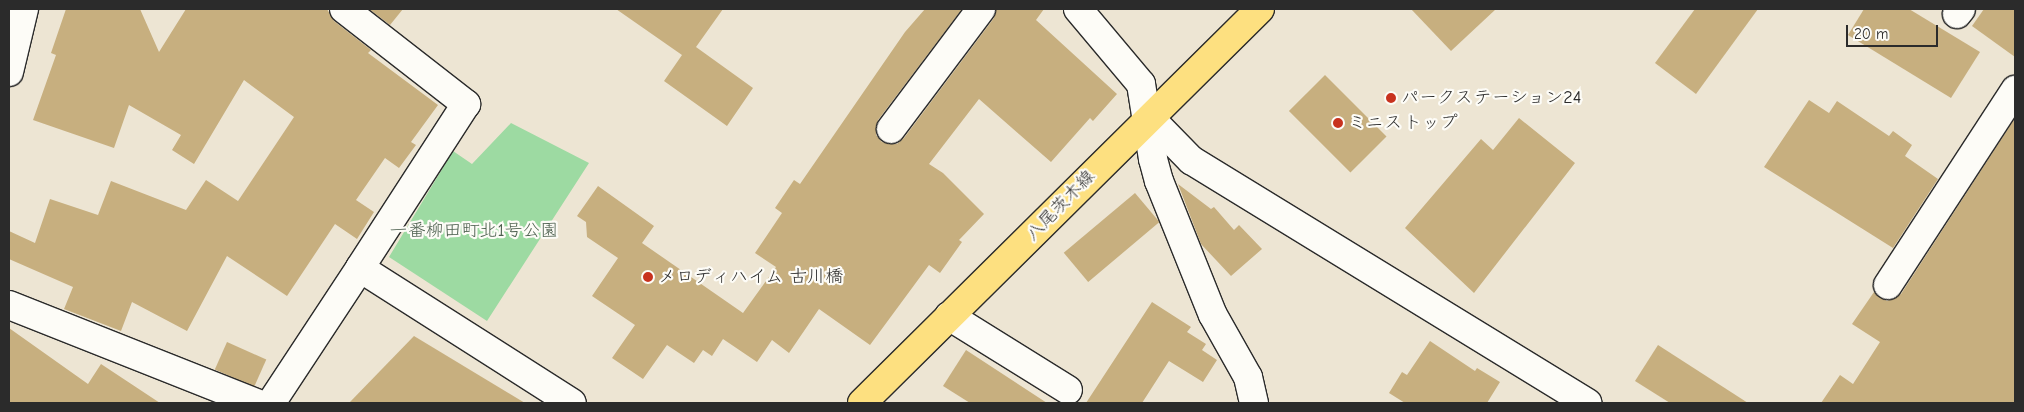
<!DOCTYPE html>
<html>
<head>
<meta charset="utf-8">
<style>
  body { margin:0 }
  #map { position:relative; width:2024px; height:412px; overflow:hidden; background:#ede5d3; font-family:"Comic Neue","Klee One",sans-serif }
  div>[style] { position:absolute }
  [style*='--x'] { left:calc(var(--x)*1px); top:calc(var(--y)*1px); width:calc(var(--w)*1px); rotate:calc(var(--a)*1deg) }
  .green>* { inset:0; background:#9ddaa2 }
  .building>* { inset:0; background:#c7af7f; transform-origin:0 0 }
  .roads { filter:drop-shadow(1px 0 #2b2b2b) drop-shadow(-1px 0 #2b2b2b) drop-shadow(0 1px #2b2b2b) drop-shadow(0 -1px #2b2b2b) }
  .minor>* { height:28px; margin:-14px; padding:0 14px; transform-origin:14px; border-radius:14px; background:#fdfcf7 }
  .tertiary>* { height:28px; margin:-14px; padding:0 14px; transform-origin:14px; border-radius:14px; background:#fdfcf7 }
  .primary>* { height:28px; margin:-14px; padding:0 14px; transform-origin:14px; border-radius:14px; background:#fde080 }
  .dots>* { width:14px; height:14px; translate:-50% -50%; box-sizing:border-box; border:2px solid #fdfcf7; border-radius:50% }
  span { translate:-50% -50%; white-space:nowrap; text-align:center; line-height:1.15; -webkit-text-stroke:4.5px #fdfcf7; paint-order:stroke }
  .poi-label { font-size:18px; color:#2b2b2b }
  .left { translate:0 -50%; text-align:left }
  .street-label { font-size:18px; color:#2b2b2b }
  .park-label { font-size:18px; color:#4d604f }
  .frame { position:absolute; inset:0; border:10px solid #2b2b2b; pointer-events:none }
  .scale { position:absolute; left:1846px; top:25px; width:92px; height:22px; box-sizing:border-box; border:2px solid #2b2b2b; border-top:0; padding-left:6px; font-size:15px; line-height:18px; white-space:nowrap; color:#2b2b2b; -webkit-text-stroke:4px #fdfcf7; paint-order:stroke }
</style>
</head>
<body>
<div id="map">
  <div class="green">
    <i style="clip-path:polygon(511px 123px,589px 163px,487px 321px,389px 257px,453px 151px,472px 164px)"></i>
  </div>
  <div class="building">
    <i style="clip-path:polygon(66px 9px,140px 9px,159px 52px,186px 9px,327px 9px,334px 21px,371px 50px,368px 53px,438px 105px,411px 142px,416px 145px,399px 168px,385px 158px,356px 200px,374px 212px,357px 239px,335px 224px,287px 296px,227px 256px,187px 331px,132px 302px,121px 331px,64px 309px,73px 287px,9px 259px,9px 231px,35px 243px,50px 199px,98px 215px,111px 181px,186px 210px,206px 180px,238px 201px,294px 117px,244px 80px,194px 164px,172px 150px,181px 135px,129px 105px,114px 148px,33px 120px,56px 55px,51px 53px)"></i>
    <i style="clip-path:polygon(369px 9px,403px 9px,390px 25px)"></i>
    <i style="clip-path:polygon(616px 9px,723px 9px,696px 47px,753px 88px,727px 126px,664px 81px,682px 55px)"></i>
    <i style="clip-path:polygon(925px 9px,962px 9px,878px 120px,876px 135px,882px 142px,897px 144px,904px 138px,994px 18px,996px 9px,1044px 9px,1036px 20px,1117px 94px,1093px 121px,1090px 118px,1051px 162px,979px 99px,929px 164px,943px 173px,984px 214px,959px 240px,962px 242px,940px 273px,929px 265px,870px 345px,819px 309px,789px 353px,772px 340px,757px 362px,723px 339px,712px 356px,703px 350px,694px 363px,667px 345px,643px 379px,612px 358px,635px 325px,592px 296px,618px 258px,587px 237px,586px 222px,577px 216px,598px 186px,654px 226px,642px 243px,743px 313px,776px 267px,755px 253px,782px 213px,775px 208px,794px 180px,800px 184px,905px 32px)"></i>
    <i style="clip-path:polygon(1411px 9px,1496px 9px,1451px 51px)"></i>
    <i style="clip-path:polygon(1695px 9px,1758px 9px,1696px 94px,1655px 63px)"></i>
    <i style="clip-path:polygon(1864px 9px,1909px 9px,1980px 52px,1951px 98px,1848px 35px)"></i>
    <i style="clip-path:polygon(1984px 9px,2015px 9px,2015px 57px,1972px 26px)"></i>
    <i style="left:1325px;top:75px;width:87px;height:51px;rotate:45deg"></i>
    <i style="clip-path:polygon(1809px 100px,1829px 113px,1837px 101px,1889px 136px,1893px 131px,1912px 145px,1905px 156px,1938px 179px,1893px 248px,1764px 167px)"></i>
    <i style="clip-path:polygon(1519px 118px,1575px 163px,1474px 293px,1405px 228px,1481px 139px,1493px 150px)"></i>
    <i style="clip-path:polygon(2015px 118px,2015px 403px,1821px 403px,1840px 375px,1853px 384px,1880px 342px,1852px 324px,1874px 292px,1887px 301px,1901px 294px)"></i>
    <i style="clip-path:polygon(1178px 184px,1211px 209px,1214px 207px,1234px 230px,1239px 225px,1262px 249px,1231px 276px,1201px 244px)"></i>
    <i style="left:1135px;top:193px;width:38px;height:93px;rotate:50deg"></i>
    <i style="clip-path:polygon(1152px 302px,1191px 327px,1187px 332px,1206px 344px,1202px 350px,1217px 360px,1203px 382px,1169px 361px,1142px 403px,1086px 403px)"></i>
    <i style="clip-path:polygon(9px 328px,88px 384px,101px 364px,160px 403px,9px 403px)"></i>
    <i style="clip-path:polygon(414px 336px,525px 403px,349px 403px)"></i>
    <i style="clip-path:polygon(1430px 341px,1475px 371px,1477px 368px,1500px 382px,1487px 403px,1405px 403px,1389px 393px,1402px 372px,1407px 375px)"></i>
    <i style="left:227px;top:342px;width:43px;height:30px;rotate:24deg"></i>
    <i style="clip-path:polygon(1658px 345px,1748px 403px,1670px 403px,1635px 381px)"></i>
    <i style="clip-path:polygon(966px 350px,1047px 403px,970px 403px,943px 386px)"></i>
  </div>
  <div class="roads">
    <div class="minor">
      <i style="--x:344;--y:9;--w:155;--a:37.9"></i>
      <i style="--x:466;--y:104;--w:195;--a:122.9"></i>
      <i style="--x:1078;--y:9;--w:98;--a:50"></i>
      <i style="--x:1141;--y:84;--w:76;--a:80.9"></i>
      <i style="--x:1153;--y:159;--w:23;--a:75"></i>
      <i style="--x:1159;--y:181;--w:144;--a:68.1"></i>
      <i style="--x:1213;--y:315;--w:71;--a:60.6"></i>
      <i style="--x:1248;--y:377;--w:27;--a:77"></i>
      <i style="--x:1957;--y:14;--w:6;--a:-51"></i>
      <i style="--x:891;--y:129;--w:150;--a:-53.1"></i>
      <i style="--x:1888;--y:285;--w:233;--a:-56.9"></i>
      <i style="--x:9;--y:305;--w:266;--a:21.6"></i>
      <i style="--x:949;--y:316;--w:140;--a:31.9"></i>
      <i style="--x:271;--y:403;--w:162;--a:-56.6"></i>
      <i style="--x:360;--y:268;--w:251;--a:32.5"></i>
    </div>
    <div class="tertiary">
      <i style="--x:9;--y:72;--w:65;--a:-76.6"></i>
      <i style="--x:1148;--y:116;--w:62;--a:45.7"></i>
      <i style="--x:1191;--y:160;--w:465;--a:31.5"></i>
    </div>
    <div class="primary">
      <i style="--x:862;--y:403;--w:560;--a:-44.71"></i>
    </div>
  </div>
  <div class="dots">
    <i style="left:1391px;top:98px;background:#c8321e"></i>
    <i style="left:1338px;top:123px;background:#c8321e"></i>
    <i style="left:648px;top:277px;background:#c8321e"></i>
  </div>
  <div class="poi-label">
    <span class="left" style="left:1401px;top:98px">パークステーション24</span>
    <span class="left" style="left:1348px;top:123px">ミニストップ</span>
    <span class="left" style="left:658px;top:277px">メロディハイム 古川橋</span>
  </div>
  <div class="street-label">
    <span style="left:1061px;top:206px;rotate:-46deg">八尾茨木線</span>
  </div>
  <div class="park-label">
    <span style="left:474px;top:231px">一番柳田町北1号公園</span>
  </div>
  <div class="frame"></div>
  <div class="scale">20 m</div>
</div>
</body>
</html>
